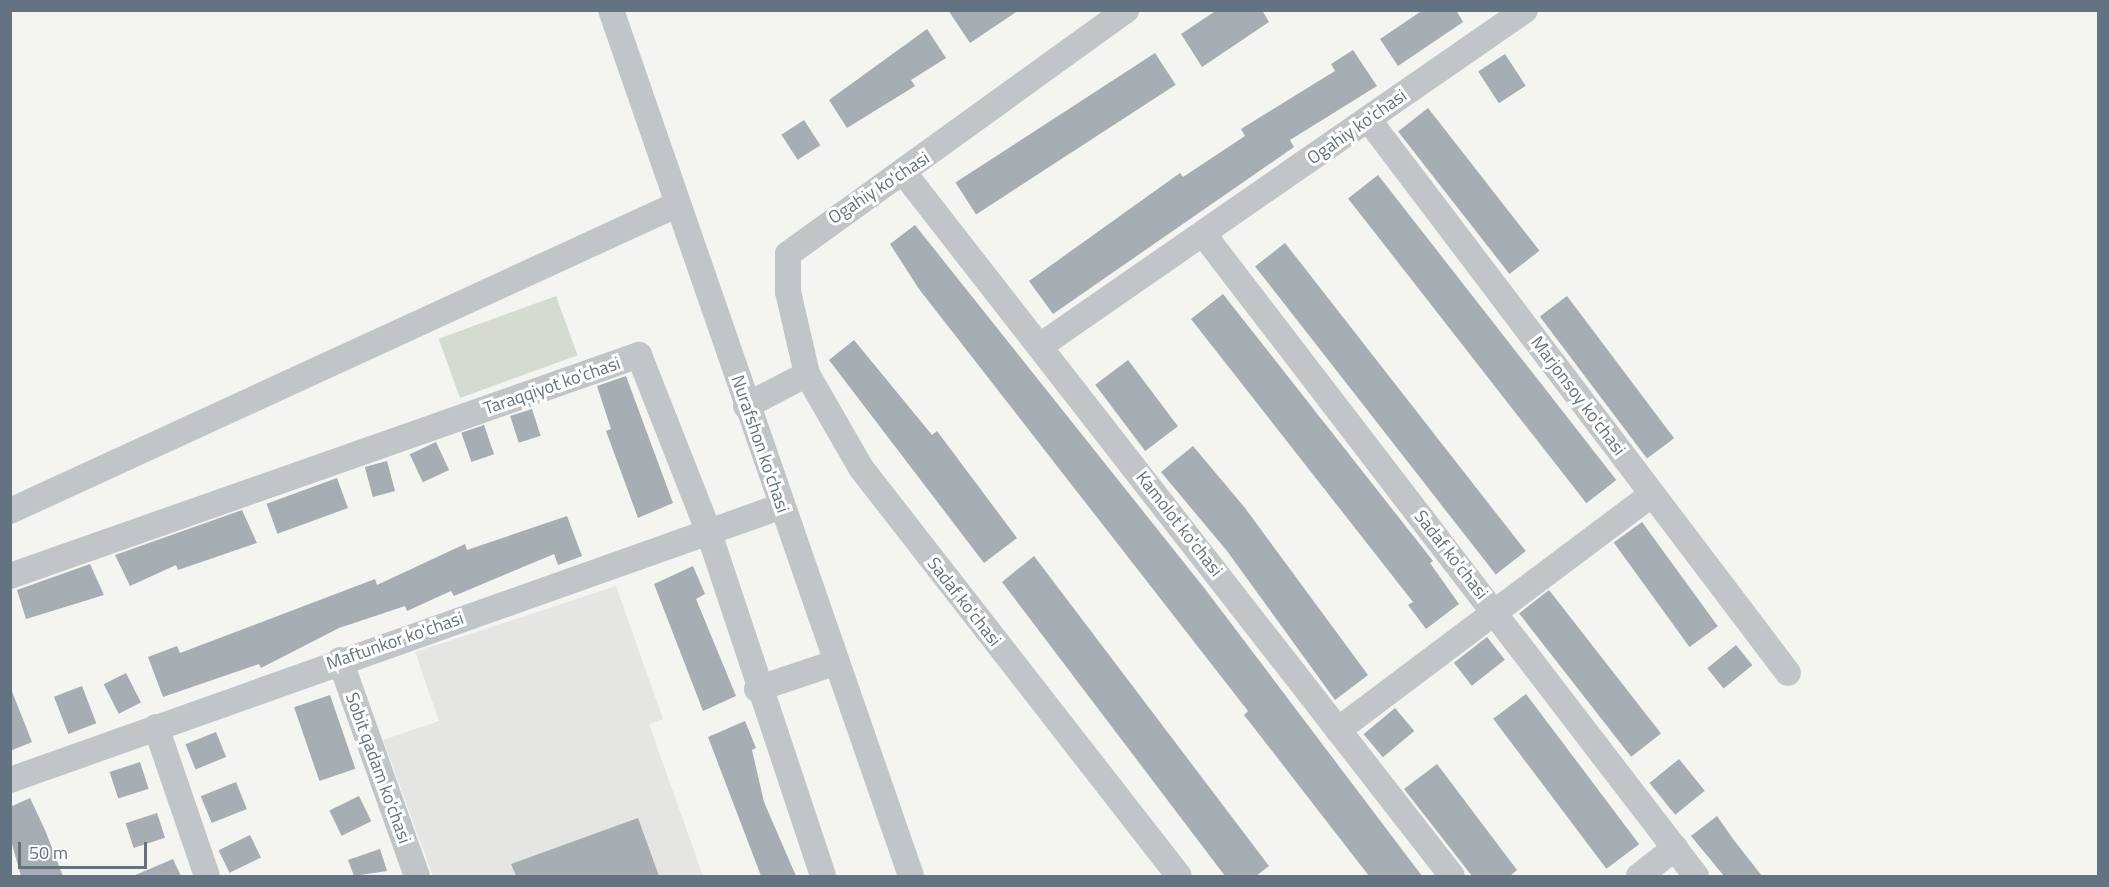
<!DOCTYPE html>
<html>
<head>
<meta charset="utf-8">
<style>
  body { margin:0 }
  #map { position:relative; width:2109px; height:887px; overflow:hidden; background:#f4f4f0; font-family:"Titillium Web",sans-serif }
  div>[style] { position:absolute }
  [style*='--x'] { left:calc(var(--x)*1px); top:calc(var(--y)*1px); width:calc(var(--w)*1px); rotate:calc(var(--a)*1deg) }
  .built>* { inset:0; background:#e5e6e4 }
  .green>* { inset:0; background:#d5dbd1; transform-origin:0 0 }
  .building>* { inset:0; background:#a6aeb3; transform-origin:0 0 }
  .minor>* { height:26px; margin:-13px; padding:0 13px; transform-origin:13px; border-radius:13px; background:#c1c5c8 }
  span { translate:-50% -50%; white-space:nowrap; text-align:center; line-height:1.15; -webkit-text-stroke:6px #fff; paint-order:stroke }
  .street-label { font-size:18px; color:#637381 }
  .frame { position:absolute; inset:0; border:12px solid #637381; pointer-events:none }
  .scale { position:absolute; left:18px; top:842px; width:129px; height:27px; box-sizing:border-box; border:3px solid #637381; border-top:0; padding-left:8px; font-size:18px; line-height:21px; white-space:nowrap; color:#637381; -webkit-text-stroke:4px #fff; paint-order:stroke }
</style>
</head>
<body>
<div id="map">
  <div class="built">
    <i style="clip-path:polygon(616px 586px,663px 719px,649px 724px,703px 876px,433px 876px,383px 740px,439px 721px,415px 652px)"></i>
  </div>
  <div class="green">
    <i style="left:556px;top:296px;width:63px;height:125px;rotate:70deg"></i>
  </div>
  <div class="building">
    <i style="clip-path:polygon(948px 10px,1019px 10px,970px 43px)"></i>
    <i style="clip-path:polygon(1217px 10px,1262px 10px,1269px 22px,1202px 67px,1181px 34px)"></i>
    <i style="clip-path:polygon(1423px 10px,1456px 10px,1463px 22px,1398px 66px,1380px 39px)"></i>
    <i style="clip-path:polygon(927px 29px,946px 58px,911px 80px,915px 86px,847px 128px,829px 100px)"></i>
    <i style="clip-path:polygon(1353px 50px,1377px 86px,1290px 140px,1294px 147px,1053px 314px,1029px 281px,1180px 173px,1183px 177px,1245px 136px,1241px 129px,1335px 71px,1331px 64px)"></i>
    <i style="left:1155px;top:53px;width:38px;height:238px;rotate:57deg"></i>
    <i style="left:1505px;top:54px;width:38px;height:32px;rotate:57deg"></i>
    <i style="left:1428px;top:108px;width:181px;height:38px;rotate:52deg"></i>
    <i style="left:804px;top:120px;width:30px;height:27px;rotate:57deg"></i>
    <i style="left:1378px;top:175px;width:387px;height:38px;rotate:52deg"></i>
    <i style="clip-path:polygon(915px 225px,1205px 589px,1422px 876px,1369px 876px,1262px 738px,1244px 715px,1248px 711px,919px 289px,890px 244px)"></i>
    <i style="left:1285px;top:243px;width:391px;height:38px;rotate:52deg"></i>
    <i style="clip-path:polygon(1223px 294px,1433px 561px,1430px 563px,1459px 604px,1426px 629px,1408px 605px,1413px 602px,1191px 319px)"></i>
    <i style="left:1567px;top:296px;width:178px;height:34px;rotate:53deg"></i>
    <i style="clip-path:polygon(854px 340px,932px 435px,937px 431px,1017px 538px,984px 563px,829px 360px)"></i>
    <i style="left:1128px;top:360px;width:83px;height:41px;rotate:53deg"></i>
    <i style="clip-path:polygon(626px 376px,673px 503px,638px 518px,606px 431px,611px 429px,597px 386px)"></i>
    <i style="left:532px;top:409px;width:28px;height:23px;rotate:72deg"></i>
    <i style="left:484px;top:425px;width:31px;height:24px;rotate:71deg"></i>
    <i style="left:436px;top:442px;width:31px;height:29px;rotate:65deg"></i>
    <i style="clip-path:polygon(1193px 446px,1245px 508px,1368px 675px,1335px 700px,1227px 551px,1161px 472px)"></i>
    <i style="left:387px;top:461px;width:31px;height:23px;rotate:75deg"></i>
    <i style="left:337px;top:478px;width:32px;height:75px;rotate:70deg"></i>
    <i style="clip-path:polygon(242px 510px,257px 543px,178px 570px,176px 565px,130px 586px,115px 555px)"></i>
    <i style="clip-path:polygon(567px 516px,582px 556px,558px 565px,554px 554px,454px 596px,451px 591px,407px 611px,405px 606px,339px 628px,261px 668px,259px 664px,163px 697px,148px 657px,177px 646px,180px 653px,375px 579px,377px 585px,465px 544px,467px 550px)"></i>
    <i style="left:1642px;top:522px;width:129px;height:35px;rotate:54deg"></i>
    <i style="clip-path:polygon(1034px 556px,1269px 866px,1256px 876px,1225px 876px,1002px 582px)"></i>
    <i style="clip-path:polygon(90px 564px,104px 595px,26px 619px,17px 590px)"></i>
    <i style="clip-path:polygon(693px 566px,705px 594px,696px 599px,736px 696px,703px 711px,654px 584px)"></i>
    <i style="left:1549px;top:590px;width:182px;height:38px;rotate:52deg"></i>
    <i style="left:1487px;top:637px;width:29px;height:42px;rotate:52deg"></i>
    <i style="left:1736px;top:645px;width:26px;height:37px;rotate:51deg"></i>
    <i style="left:126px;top:673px;width:33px;height:25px;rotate:63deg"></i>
    <i style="left:82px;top:686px;width:40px;height:30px;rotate:69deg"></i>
    <i style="clip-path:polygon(11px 689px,32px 742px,10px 751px,10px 690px)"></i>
    <i style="left:1526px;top:694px;width:188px;height:41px;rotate:53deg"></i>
    <i style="left:330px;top:695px;width:78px;height:38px;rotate:71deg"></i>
    <i style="left:1395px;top:708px;width:30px;height:41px;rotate:50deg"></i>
    <i style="clip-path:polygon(745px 721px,756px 748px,752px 750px,764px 802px,796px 876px,761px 876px,708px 737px)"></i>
    <i style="left:216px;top:732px;width:27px;height:33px;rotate:68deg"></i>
    <i style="left:1679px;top:759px;width:41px;height:38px;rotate:51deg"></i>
    <i style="left:140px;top:762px;width:28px;height:32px;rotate:72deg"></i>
    <i style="clip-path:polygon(1437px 764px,1517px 870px,1510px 876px,1472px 876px,1404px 789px)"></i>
    <i style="left:236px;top:782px;width:29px;height:38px;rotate:68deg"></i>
    <i style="left:359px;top:796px;width:28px;height:33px;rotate:64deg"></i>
    <i style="clip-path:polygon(30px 798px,45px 830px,63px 876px,21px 876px,10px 837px,10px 807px)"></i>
    <i style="left:157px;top:813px;width:26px;height:33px;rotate:72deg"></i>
    <i style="clip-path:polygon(1717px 816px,1733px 839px,1762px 876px,1724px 876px,1691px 836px)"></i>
    <i style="clip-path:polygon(638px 818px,659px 876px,516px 876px,511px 864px)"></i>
    <i style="left:250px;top:835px;width:25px;height:35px;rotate:64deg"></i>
    <i style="clip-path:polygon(380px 849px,387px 871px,354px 876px,348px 860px)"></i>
    <i style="clip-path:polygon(173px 859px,181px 876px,133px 876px)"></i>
  </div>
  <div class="minor">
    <i style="--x:611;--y:10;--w:916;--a:70.89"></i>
    <i style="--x:1368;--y:119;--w:695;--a:52.83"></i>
    <i style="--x:904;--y:173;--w:891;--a:52.06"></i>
    <i style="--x:1204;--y:235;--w:808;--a:52.49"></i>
    <i style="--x:1040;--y:346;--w:590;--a:-34.71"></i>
    <i style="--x:807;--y:374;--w:108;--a:60.1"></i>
    <i style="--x:861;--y:468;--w:517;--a:52.07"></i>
    <i style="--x:746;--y:406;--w:69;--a:-27.7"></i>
    <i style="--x:807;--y:374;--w:84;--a:-103"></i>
    <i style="--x:788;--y:292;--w:38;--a:-90"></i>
    <i style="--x:788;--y:254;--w:417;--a:-35.8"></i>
    <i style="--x:10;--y:511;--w:735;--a:-24.68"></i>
    <i style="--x:10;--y:576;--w:667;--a:-19.36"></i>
    <i style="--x:639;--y:355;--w:191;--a:68.5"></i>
    <i style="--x:709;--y:533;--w:361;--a:71.6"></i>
    <i style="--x:340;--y:660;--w:229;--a:70.4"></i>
    <i style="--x:757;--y:689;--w:84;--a:-18.6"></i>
    <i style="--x:156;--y:727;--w:157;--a:71.1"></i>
    <i style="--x:1338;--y:730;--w:393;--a:-36.9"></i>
    <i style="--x:10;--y:780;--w:819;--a:-19.54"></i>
    <i style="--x:1639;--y:876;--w:46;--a:-37.9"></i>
  </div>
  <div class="street-label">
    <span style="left:1357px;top:127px;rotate:-35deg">Ogahiy ko'chasi</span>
    <span style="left:879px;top:188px;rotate:-33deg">Ogahiy ko'chasi</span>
    <span style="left:552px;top:386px;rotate:-19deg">Taraqqiyot ko'chasi</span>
    <span style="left:1578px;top:396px;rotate:53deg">Marjonsoy ko'chasi</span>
    <span style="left:760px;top:444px;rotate:71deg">Nurafshon ko'chasi</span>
    <span style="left:1179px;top:524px;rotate:52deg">Kamolot ko'chasi</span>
    <span style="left:1451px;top:555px;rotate:52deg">Sadaf ko'chasi</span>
    <span style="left:964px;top:602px;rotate:52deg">Sadaf ko'chasi</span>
    <span style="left:395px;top:641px;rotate:-19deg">Maftunkor ko'chasi</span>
    <span style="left:378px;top:768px;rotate:70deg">Sobit qadam ko'chasi</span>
  </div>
  <div class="frame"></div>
  <div class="scale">50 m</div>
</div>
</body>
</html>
